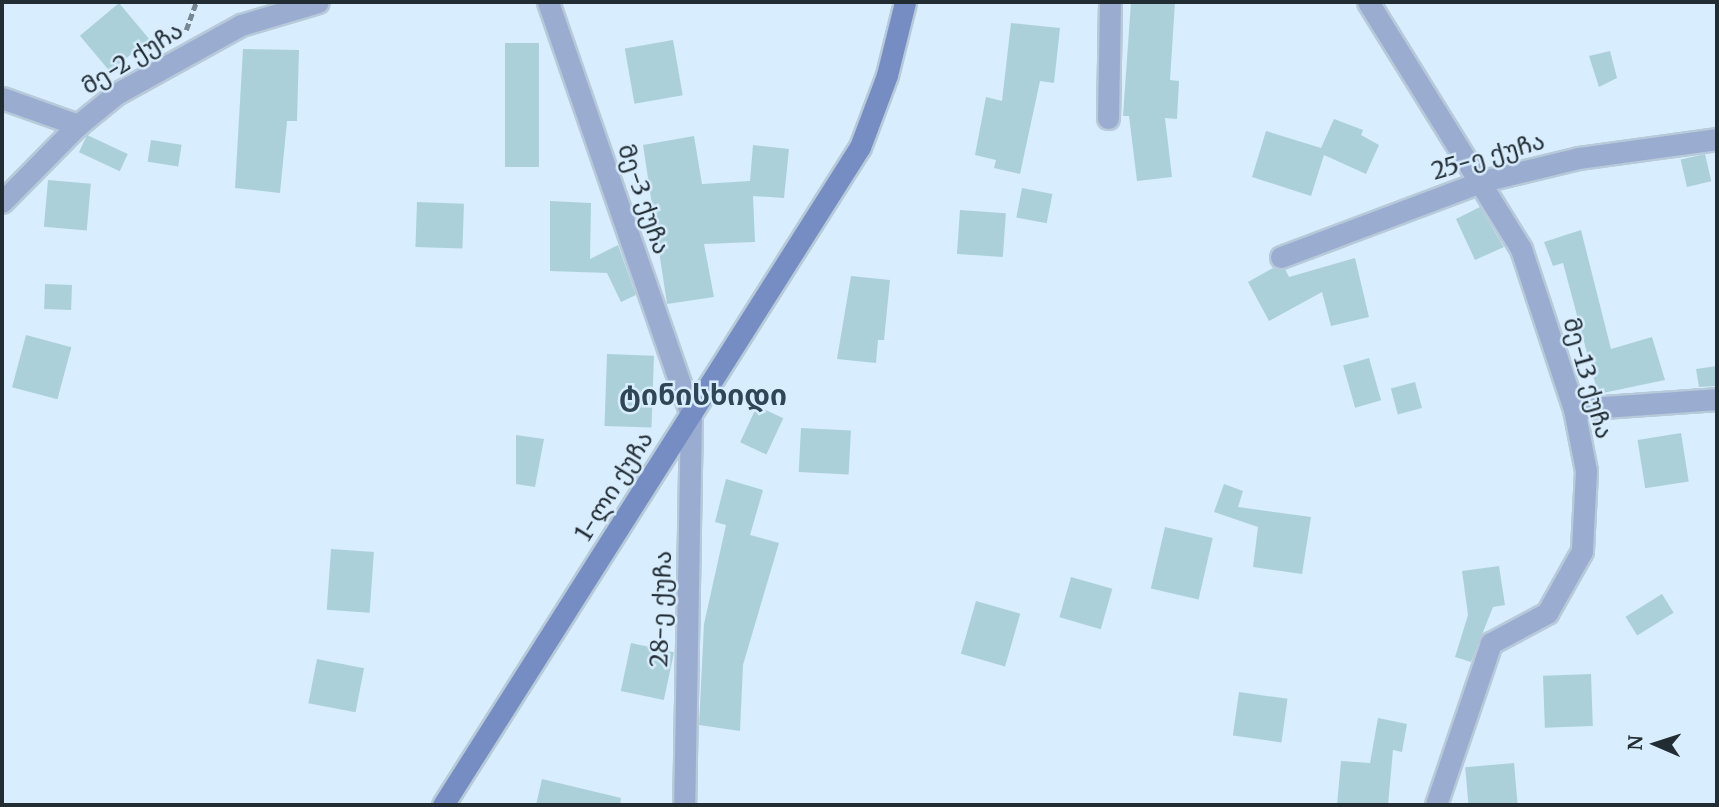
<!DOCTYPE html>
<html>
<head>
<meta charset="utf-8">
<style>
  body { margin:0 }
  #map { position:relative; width:1719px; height:807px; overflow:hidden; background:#d8edfe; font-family:Merriweather,"Noto Sans Georgian",serif }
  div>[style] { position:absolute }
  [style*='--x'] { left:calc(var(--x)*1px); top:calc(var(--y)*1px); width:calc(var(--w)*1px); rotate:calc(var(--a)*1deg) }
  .building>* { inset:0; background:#acd0da; transform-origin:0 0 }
  .path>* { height:4.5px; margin-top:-2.25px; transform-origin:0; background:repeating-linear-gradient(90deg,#788893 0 7px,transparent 0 10.5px) }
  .roads { filter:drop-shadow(2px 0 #b7cad9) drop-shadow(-2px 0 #b7cad9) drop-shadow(0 2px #b7cad9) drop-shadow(0 -2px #b7cad9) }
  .minor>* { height:21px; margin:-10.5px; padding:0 10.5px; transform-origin:10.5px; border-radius:10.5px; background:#9bacd1 }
  .secondary>* { height:21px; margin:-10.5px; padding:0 10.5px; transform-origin:10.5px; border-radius:10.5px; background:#758dc3 }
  span { translate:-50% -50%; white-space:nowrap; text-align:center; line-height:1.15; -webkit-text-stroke:5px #d8edfe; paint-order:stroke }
  .street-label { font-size:24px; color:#222c33 }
  .quarter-label { font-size:28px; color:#2f4657; font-weight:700 }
  .frame { position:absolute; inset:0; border:4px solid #222c33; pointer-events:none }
  .north { position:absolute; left:1621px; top:709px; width:70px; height:70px; -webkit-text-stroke:5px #d8edfe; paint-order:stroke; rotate:273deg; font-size:19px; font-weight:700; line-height:28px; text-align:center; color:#222c33 }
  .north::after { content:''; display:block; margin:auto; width:24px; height:32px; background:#222c33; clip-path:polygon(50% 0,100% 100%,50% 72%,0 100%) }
</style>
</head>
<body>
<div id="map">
  <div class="building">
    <i style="clip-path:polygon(1131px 2px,1175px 2px,1170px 80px,1179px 81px,1177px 119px,1165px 118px,1172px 177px,1137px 181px,1129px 116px,1123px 116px)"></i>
    <i style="left:119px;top:3px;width:47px;height:51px;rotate:50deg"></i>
    <i style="clip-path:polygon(1011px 23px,1060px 28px,1054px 83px,1040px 81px,1020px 174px,994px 168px,996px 160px,975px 155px,986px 97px,1002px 101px)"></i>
    <i style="left:673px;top:40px;width:56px;height:49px;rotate:80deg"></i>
    <i style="left:539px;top:43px;width:124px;height:34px;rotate:90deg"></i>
    <i style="clip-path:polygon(243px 49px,299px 50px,297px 121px,287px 121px,280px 193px,235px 188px)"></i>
    <i style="clip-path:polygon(1610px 51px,1617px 78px,1599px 87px,1589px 56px)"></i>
    <i style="clip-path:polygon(1334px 119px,1363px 130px,1361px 135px,1379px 145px,1366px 174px,1324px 155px,1311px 196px,1252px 177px,1266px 131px,1321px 148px)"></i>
    <i style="left:87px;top:135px;width:45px;height:19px;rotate:25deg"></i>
    <i style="clip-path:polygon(694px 136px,702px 184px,750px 181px,753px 145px,789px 149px,784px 198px,753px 196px,755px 242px,704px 244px,714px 297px,667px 304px,643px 145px)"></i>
    <i style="left:151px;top:140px;width:31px;height:22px;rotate:9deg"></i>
    <i style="left:1705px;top:154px;width:28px;height:25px;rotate:77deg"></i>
    <i style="left:48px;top:180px;width:43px;height:47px;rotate:5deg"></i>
    <i style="left:1022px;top:188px;width:31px;height:30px;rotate:11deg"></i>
    <i style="clip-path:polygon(550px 201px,591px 203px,590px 259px,618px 245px,636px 295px,621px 302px,607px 273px,550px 271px)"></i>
    <i style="left:417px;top:202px;width:47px;height:45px;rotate:2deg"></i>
    <i style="clip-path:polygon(1480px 207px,1504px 247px,1475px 260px,1456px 219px)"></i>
    <i style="left:960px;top:210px;width:46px;height:44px;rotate:4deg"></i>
    <i style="clip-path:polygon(1581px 230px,1611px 349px,1652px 337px,1665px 380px,1598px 394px,1563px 263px,1553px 266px,1544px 242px)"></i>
    <i style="clip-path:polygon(1355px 258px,1369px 317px,1331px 326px,1322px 292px,1269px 321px,1248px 282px,1273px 268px,1285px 269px,1289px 277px)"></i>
    <i style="clip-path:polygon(851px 276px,890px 280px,884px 340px,878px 340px,876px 363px,837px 359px)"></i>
    <i style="left:45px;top:284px;width:27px;height:25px;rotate:2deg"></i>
    <i style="left:26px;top:335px;width:47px;height:54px;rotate:15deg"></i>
    <i style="left:607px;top:354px;width:47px;height:72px;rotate:2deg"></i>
    <i style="left:1369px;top:358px;width:44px;height:27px;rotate:74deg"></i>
    <i style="clip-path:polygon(1717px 366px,1717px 386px,1699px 387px,1696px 369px)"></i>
    <i style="left:1415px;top:382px;width:27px;height:25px;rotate:75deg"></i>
    <i style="left:757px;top:406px;width:29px;height:40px;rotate:25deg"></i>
    <i style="left:801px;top:428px;width:50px;height:44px;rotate:3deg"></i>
    <i style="left:1681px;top:433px;width:49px;height:44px;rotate:81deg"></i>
    <i style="clip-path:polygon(516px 435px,544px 439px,535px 487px,516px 484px)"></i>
    <i style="clip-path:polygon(726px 479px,763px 490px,750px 535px,779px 543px,743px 665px,740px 731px,699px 725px,704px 624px,726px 525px,715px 522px)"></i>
    <i style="clip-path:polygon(1224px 484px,1243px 491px,1238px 507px,1311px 517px,1302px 574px,1253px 567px,1258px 527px,1214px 512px)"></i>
    <i style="left:1165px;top:527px;width:49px;height:63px;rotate:13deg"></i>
    <i style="left:331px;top:549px;width:43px;height:61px;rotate:4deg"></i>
    <i style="clip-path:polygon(1499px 566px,1505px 605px,1493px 607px,1471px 662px,1455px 657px,1468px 615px,1462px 571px)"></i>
    <i style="left:1071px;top:577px;width:43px;height:42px;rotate:16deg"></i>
    <i style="left:1662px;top:594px;width:22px;height:43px;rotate:58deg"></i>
    <i style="left:976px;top:601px;width:46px;height:55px;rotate:16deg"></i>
    <i style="left:631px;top:643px;width:44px;height:49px;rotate:12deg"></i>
    <i style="left:317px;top:659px;width:48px;height:45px;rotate:11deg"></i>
    <i style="left:1591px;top:674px;width:52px;height:48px;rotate:88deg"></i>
    <i style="left:1239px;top:692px;width:49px;height:44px;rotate:8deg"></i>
    <i style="clip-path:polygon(1378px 718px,1407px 724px,1402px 752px,1393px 750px,1388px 805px,1337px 805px,1341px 761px,1370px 763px)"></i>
    <i style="left:1514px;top:763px;width:42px;height:49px;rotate:85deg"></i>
    <i style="clip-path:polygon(542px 779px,621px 798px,620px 805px,536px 805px)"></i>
  </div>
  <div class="path">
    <i style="--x:186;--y:30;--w:30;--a:-70"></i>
  </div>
  <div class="roads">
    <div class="minor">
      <i style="--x:548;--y:2;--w:436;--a:70.9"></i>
      <i style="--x:691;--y:414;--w:391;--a:91"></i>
      <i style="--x:1368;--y:2;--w:291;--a:58.2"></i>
      <i style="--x:1521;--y:249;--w:169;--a:71.7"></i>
      <i style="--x:1574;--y:409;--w:63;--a:79"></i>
      <i style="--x:1586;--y:471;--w:80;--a:92.9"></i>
      <i style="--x:1582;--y:551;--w:71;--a:119.4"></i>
      <i style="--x:1547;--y:613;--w:64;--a:151.8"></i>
      <i style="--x:1491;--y:643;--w:171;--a:108.8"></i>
      <i style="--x:2;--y:98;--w:81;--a:19.6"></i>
      <i style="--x:1108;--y:118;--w:116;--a:-89"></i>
      <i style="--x:2;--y:202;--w:108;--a:-45.4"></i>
      <i style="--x:78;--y:125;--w:49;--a:-39.2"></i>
      <i style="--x:116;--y:94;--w:143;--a:-28.9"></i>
      <i style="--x:241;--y:25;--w:80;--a:-16.6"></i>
      <i style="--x:1281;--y:257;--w:216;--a:-20.6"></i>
      <i style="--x:1483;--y:181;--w:99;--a:-13.5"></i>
      <i style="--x:1579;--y:158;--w:139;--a:-7.8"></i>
      <i style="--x:1574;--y:409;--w:143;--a:-4"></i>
    </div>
    <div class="secondary">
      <i style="--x:443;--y:805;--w:779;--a:-57.64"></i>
      <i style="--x:860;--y:147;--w:77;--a:-69.4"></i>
      <i style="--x:887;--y:75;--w:75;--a:-76.1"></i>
    </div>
  </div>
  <div class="street-label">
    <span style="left:132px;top:58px;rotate:-32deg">მე-2 ქუჩა</span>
    <span style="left:1488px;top:156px;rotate:-16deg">25-ე ქუჩა</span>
    <span style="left:644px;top:199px;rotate:71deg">მე-3 ქუჩა</span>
    <span style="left:1588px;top:378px;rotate:74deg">მე-13 ქუჩა</span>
    <span style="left:614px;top:486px;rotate:-58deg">1-ლი ქუჩა</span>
    <span style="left:661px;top:609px;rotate:-88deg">28-ე ქუჩა</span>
  </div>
  <div class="quarter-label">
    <span style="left:703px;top:395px">ტინისხიდი</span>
  </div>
  <div class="frame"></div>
  <div class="north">N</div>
</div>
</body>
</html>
